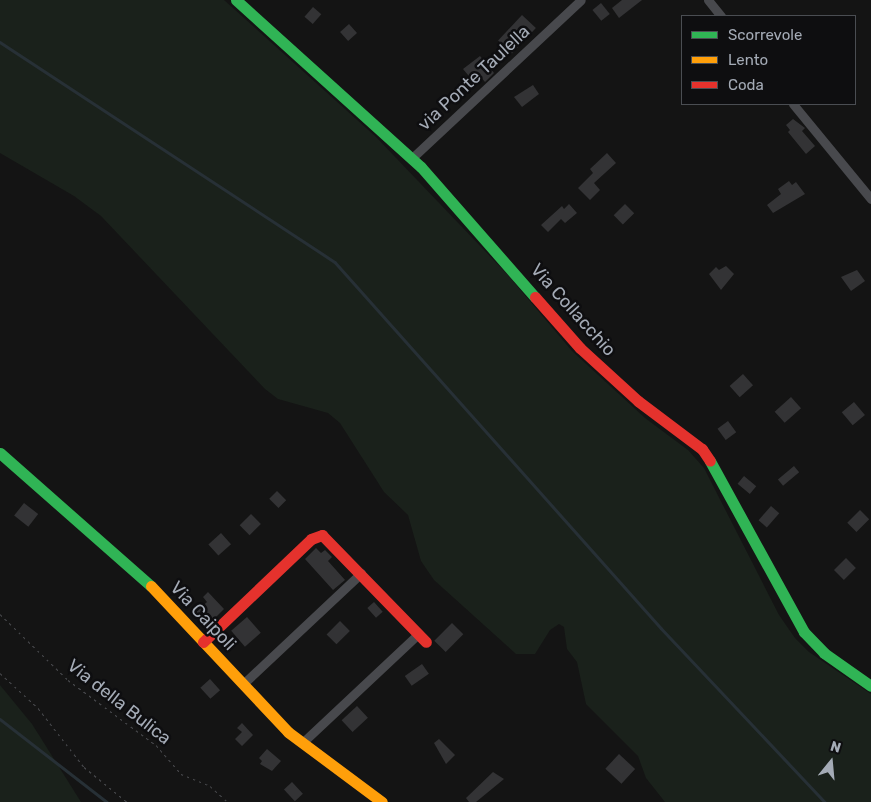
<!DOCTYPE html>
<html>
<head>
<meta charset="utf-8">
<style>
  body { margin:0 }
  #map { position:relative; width:871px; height:802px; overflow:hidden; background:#141414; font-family:Rubik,sans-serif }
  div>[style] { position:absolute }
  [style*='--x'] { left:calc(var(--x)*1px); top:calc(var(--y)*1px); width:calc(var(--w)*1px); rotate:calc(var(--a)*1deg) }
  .green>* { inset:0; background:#1a211b }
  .stream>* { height:2.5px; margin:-1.25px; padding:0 1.25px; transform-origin:1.25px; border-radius:1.25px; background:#273036 }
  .building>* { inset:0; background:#333335; transform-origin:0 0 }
  .path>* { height:1px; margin-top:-0.5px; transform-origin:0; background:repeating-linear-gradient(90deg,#4a4b4f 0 2.5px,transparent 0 6.5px) }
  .street>* { height:9px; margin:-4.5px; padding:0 4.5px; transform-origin:4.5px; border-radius:4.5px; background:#48494d }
  .fast>* { height:11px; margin:-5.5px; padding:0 5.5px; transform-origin:5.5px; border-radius:5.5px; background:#30b455 }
  .slow>* { height:11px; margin:-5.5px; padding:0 5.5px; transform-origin:5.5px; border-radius:5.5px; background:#ff9f0a }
  .jam>* { height:11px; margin:-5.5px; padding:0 5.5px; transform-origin:5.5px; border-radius:5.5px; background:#e5322d }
  span { translate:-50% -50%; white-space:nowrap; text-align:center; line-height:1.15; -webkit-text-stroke:5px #0e0e10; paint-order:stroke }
  .street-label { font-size:18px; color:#a4abb6 }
  .legend { position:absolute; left:681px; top:15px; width:175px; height:90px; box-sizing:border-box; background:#0e0e10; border:1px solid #4a4d52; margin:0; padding:6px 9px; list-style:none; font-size:15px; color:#a4abb6 }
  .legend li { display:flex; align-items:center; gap:10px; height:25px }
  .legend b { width:25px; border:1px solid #4a4d52 }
  .north { position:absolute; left:806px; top:737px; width:50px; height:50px; -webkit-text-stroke:4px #0e0e10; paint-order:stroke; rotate:17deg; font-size:14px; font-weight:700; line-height:20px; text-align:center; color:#a4abb6 }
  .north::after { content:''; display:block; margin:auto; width:18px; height:22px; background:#a4abb6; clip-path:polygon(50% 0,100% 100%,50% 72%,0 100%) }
</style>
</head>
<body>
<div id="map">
  <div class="green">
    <i style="clip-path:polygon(0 0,224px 0,376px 137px,506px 273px,572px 351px,645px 418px,688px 450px,704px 468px,779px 615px,795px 638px,809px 652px,871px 694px,871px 802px,665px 802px,646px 778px,638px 756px,586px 704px,577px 662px,567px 649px,564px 627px,559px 624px,550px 630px,535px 654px,516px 654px,434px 580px,421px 561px,408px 515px,384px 492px,340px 423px,328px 413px,278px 399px,265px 389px,101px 216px,74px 196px,0 153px)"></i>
    <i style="clip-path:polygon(0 685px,32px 724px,81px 802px,0 802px)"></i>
  </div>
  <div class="stream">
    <i style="--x:0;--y:42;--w:401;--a:33.3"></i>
    <i style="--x:335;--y:262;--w:490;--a:48.3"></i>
    <i style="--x:661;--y:628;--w:239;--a:46.7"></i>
    <i style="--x:0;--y:719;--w:135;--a:37.8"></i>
  </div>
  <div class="building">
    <i style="clip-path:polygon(622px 0,642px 0,619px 18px,612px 8px)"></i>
    <i style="left:601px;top:3px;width:14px;height:11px;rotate:51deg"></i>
    <i style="left:313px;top:7px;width:11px;height:13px;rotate:41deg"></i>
    <i style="left:522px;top:15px;width:19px;height:35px;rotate:43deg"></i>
    <i style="left:349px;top:24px;width:12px;height:12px;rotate:48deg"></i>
    <i style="clip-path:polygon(480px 56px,494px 73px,485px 82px,479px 75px,473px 81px,463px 69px)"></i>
    <i style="clip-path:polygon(533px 85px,539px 94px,522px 107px,514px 97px)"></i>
    <i style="clip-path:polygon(793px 119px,805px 128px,802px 131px,815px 146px,806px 154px,788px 132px,790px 130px,786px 125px)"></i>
    <i style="clip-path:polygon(607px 153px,616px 163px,594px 183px,600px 190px,590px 200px,578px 188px,593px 173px,590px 169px)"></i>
    <i style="clip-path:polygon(789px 181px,792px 185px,796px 182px,805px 194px,773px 213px,767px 205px,781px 194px,778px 189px)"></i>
    <i style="clip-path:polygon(569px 204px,577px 213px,565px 223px,561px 219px,548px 232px,541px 225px,562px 206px,564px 209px)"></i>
    <i style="left:625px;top:204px;width:13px;height:16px;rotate:45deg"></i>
    <i style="clip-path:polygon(726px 266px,734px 274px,721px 290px,709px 274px,716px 267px,719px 270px)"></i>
    <i style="clip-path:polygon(857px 270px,865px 281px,851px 291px,841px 277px)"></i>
    <i style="left:743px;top:374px;width:15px;height:18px;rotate:48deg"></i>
    <i style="left:791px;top:397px;width:15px;height:22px;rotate:48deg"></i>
    <i style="left:854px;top:402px;width:17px;height:16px;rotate:50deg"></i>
    <i style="left:728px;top:421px;width:14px;height:13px;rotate:54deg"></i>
    <i style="left:794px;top:466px;width:8px;height:21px;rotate:50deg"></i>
    <i style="left:744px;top:476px;width:16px;height:10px;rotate:40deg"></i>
    <i style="left:277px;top:491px;width:13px;height:11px;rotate:45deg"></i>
    <i style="left:24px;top:503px;width:18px;height:16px;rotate:38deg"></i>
    <i style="left:771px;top:506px;width:11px;height:19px;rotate:41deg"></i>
    <i style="left:860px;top:510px;width:13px;height:18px;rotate:45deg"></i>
    <i style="left:251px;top:514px;width:14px;height:16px;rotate:45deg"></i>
    <i style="left:221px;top:533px;width:15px;height:17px;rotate:48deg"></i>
    <i style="clip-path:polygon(316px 548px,321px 553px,325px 550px,332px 557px,328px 561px,345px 580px,333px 590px,305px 559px)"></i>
    <i style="left:846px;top:558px;width:14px;height:17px;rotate:45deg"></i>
    <i style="clip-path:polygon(208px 592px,224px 609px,205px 628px,193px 615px,207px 602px,203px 597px)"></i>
    <i style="left:374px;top:602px;width:13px;height:9px;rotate:48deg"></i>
    <i style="left:247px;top:617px;width:21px;height:21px;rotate:49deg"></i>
    <i style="left:340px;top:621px;width:14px;height:19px;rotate:45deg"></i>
    <i style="left:452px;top:623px;width:16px;height:25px;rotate:45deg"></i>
    <i style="left:422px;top:664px;width:12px;height:21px;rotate:55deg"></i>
    <i style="left:210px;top:679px;width:15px;height:13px;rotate:48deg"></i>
    <i style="left:357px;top:706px;width:16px;height:21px;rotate:47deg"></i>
    <i style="clip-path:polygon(242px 723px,253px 735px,242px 746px,235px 739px,242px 732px,237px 728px)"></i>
    <i style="clip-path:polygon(439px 739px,455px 755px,446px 764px,434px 743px)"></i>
    <i style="clip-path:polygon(267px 749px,281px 761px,272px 771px,260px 764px,262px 761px,259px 758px)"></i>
    <i style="left:619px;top:754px;width:22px;height:20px;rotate:43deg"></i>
    <i style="clip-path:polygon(493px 772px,504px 779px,476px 802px,469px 802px,466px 798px)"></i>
    <i style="left:292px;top:782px;width:16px;height:11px;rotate:47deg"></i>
  </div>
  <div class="path">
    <i style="--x:0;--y:614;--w:95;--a:44.1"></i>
    <i style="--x:68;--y:680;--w:109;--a:36.5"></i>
    <i style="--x:156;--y:745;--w:38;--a:49"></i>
    <i style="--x:181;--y:774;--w:31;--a:22"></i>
    <i style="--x:210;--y:786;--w:24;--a:42"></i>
    <i style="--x:0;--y:673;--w:52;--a:42.6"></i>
    <i style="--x:38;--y:708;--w:75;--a:52.1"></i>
    <i style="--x:84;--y:767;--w:55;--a:39.1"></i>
  </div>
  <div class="street">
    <i style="--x:708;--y:0;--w:21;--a:51"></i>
    <i style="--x:793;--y:104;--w:123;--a:50.6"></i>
    <i style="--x:412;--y:158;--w:231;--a:-43.1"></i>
    <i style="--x:243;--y:684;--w:162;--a:-43.2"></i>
    <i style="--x:302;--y:743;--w:159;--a:-43.2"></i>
  </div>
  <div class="fast">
    <i style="--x:236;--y:0;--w:249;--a:42.1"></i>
    <i style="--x:421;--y:167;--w:173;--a:48.8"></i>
    <i style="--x:0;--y:453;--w:201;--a:41.4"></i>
    <i style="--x:710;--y:461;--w:195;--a:61.2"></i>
    <i style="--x:804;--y:632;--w:29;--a:46"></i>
    <i style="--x:824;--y:653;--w:57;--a:35.1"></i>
  </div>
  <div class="slow">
    <i style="--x:151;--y:586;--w:200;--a:46.8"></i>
    <i style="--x:288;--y:732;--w:117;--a:36.7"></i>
  </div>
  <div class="jam">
    <i style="--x:535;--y:297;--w:68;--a:48.6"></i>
    <i style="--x:580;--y:348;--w:79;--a:42.4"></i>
    <i style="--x:638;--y:401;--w:80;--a:36.9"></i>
    <i style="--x:702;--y:449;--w:14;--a:56"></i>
    <i style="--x:203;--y:642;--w:149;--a:-43.6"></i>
    <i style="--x:311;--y:539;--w:12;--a:-20"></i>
    <i style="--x:322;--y:535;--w:149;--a:45.8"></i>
  </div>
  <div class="street-label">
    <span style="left:474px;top:78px;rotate:-43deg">via Ponte Taulella</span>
    <span style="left:573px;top:310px;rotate:48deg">Via Collacchio</span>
    <span style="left:203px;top:616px;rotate:47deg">Via Caipoli</span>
    <span style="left:119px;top:702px;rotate:38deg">Via della Bulica</span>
  </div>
  <ul class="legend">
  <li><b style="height:6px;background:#30b455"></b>Scorrevole</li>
  <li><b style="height:6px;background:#ff9f0a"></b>Lento</li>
  <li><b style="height:6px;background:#e5322d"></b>Coda</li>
  </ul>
  <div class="north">N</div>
</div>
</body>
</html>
